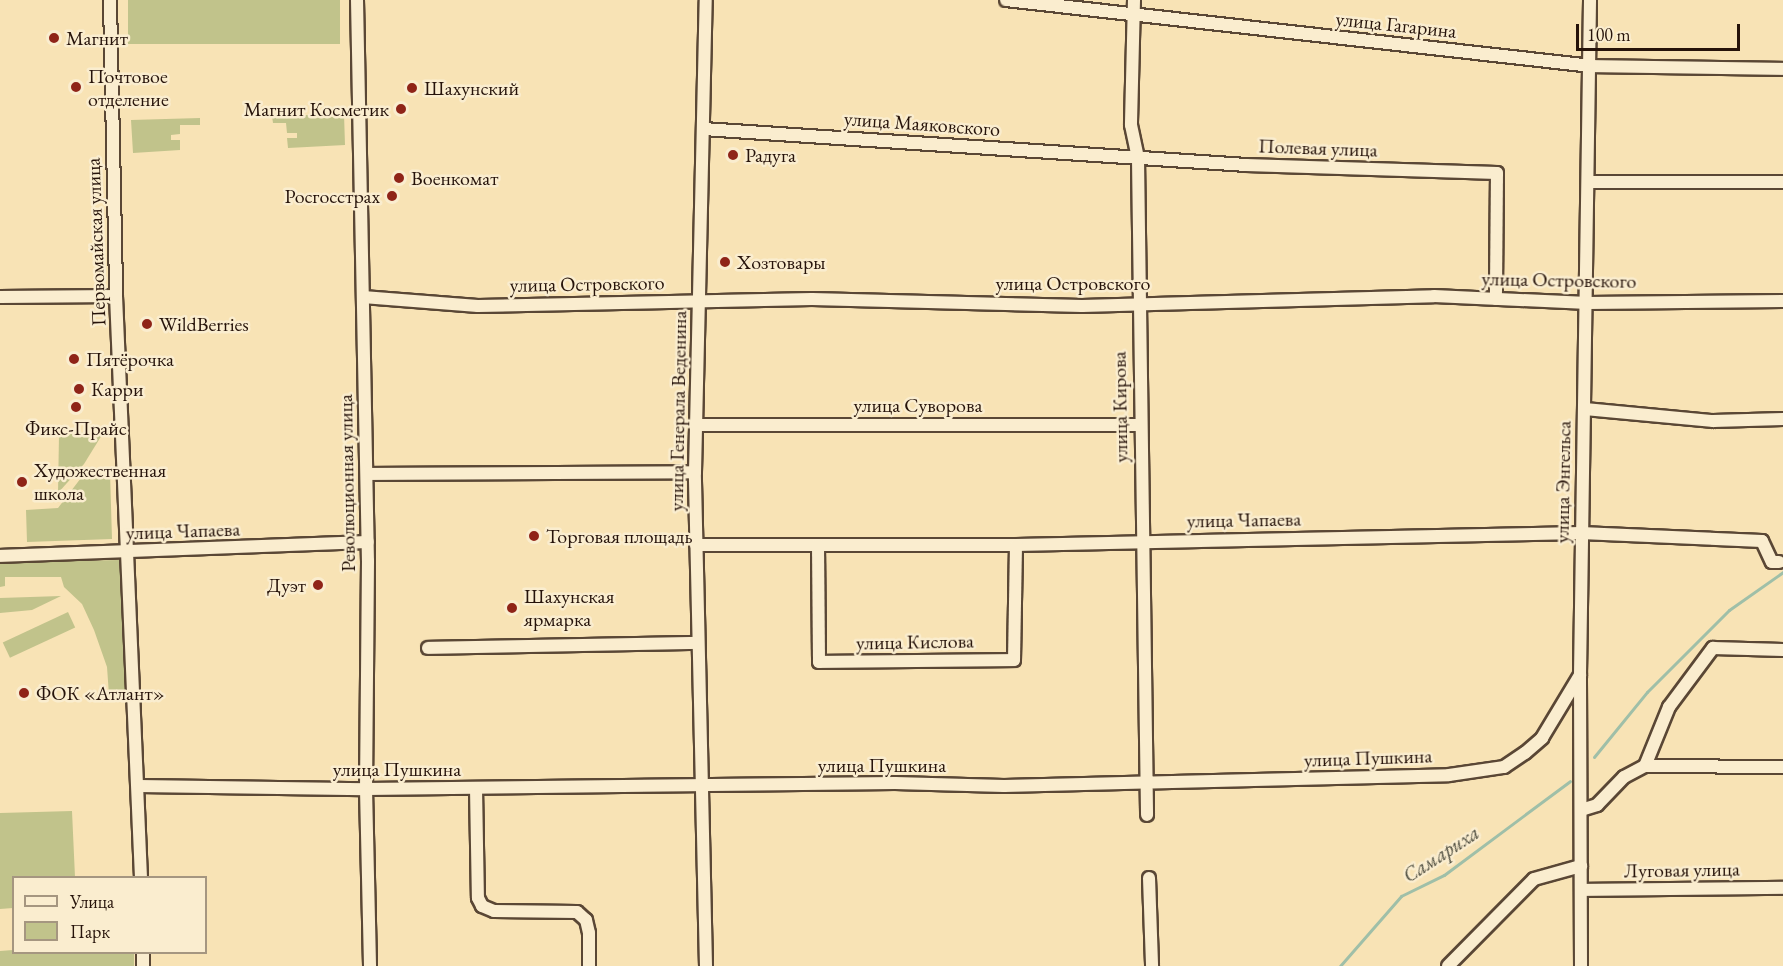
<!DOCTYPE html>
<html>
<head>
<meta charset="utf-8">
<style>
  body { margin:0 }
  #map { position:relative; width:1783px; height:966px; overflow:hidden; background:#f8e3b5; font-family:"EB Garamond",serif }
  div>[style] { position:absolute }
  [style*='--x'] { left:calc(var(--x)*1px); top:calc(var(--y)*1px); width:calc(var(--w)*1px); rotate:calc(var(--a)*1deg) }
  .green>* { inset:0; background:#c1c38b; transform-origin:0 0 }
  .stream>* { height:3px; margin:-1.5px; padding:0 1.5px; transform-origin:1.5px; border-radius:1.5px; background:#9fbfa8 }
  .roads { filter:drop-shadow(2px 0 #5a4735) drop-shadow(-2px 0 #5a4735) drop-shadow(0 2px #5a4735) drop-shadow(0 -2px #5a4735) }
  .street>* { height:12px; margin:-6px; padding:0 6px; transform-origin:6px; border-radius:6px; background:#faedcf }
  .dots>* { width:16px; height:16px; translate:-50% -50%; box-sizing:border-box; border:3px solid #faedcf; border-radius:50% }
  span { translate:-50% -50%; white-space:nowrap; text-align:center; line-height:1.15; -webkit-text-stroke:5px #faedcf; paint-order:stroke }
  .street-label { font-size:20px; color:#26130a }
  .poi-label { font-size:20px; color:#26130a }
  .left { translate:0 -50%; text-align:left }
  .right { translate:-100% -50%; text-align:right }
  .water-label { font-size:21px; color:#504f41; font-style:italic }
  .legend { position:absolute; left:12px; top:876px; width:195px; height:78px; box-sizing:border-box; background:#faedcf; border:2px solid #a59680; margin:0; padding:8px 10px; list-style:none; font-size:18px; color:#26130a }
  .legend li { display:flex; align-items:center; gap:12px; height:30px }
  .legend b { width:30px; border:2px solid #a59680 }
  .scale { position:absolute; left:1576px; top:24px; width:164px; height:27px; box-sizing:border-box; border:3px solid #26130a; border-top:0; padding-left:8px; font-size:18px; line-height:21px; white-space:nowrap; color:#26130a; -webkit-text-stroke:4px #faedcf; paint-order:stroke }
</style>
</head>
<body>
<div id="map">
  <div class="green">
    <i style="left:128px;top:0;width:212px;height:44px"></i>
    <i style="clip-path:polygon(344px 114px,345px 145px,288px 148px,287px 138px,297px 138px,297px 133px,287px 133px,286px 123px,273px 123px,272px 116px)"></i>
    <i style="clip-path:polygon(200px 118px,200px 125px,180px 125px,180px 134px,171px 135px,171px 140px,180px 140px,180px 150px,133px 153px,131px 120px)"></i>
    <i style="clip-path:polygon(105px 430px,84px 464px,58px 493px,59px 435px)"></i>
    <i style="clip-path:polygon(110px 472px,112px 539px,27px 542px,26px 510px,58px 508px,84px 474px)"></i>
    <i style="clip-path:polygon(120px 560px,126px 694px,109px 695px,107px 667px,94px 630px,82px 604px,64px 587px,61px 577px,5px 577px,5px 586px,0 587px,0 562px)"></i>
    <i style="clip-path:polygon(61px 596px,32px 610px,0 613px,0 598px)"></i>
    <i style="left:68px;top:612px;width:17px;height:72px;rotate:65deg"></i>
    <i style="clip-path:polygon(72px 811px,75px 877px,14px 878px,13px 908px,0 909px,0 813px)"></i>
    <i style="clip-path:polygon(13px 950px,134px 953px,134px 966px,0 966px,0 951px)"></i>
  </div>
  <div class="stream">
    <i style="--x:1594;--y:757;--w:84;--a:-50.8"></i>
    <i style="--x:1647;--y:692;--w:116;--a:-45"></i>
    <i style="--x:1729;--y:610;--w:66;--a:-35.1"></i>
    <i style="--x:1340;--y:966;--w:93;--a:-48.9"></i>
    <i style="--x:1401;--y:896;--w:48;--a:-26"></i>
    <i style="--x:1444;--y:875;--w:157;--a:-36.7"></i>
  </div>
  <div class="roads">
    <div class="street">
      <i style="--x:110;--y:0;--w:296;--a:88.8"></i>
      <i style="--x:116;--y:296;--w:583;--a:87.54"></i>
      <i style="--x:357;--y:0;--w:561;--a:88.88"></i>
      <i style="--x:368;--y:561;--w:228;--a:90.5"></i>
      <i style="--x:366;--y:789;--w:177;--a:88.7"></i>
      <i style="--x:1006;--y:0;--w:590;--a:6.43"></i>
      <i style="--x:1592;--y:66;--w:191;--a:0.9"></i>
      <i style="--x:1134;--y:0;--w:125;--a:91.4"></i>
      <i style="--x:1131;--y:125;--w:35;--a:78"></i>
      <i style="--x:1138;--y:159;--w:656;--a:89.21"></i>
      <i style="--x:703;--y:129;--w:544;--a:3.79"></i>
      <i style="--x:1246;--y:165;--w:251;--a:1.8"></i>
      <i style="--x:1497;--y:173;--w:126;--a:90.5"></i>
      <i style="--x:1590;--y:182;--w:193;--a:0"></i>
      <i style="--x:0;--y:297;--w:116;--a:-0.5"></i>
      <i style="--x:363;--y:297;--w:115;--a:4.5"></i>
      <i style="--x:478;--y:306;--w:334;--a:-1.2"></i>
      <i style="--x:812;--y:299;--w:270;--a:1.5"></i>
      <i style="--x:1082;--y:306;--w:352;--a:-1.6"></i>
      <i style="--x:1434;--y:296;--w:154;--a:2.6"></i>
      <i style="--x:1588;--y:303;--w:195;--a:-0.6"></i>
      <i style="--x:1585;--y:409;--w:129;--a:5.4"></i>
      <i style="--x:1713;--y:421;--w:70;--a:-1.6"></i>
      <i style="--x:697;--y:425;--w:442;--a:0"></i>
      <i style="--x:367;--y:474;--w:328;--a:-0.3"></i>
      <i style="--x:696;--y:545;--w:320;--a:0"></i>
      <i style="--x:1016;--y:545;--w:565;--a:-1.22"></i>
      <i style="--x:1581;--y:533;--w:181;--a:2.5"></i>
      <i style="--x:1762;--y:541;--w:23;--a:65"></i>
      <i style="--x:1772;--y:562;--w:7;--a:0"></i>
      <i style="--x:818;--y:545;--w:117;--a:89.5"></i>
      <i style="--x:819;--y:662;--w:195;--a:-0.6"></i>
      <i style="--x:1014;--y:660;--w:115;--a:-89"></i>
      <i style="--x:0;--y:556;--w:368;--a:-2.2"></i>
      <i style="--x:428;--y:648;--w:269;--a:-1.1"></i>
      <i style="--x:1645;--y:766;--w:64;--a:-67.9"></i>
      <i style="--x:1669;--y:707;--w:74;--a:-53.3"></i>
      <i style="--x:1713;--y:648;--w:70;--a:1.6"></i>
      <i style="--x:139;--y:786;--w:227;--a:0.8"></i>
      <i style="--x:366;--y:789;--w:529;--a:-0.65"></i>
      <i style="--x:895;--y:783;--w:109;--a:1.6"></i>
      <i style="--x:1004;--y:786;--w:445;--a:-1.4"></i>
      <i style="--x:1449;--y:775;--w:56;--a:-8.3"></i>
      <i style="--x:1504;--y:767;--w:25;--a:-34"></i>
      <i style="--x:1525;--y:753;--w:23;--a:-41"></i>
      <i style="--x:1542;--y:738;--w:74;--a:-58.9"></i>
      <i style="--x:476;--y:788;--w:110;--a:89"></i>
      <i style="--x:478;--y:898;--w:9;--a:63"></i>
      <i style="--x:482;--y:906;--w:13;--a:23"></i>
      <i style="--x:494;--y:911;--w:83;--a:0.7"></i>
      <i style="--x:577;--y:912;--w:12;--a:42"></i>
      <i style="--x:586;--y:920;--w:13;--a:77"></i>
      <i style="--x:589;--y:933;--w:33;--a:90"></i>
      <i style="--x:1581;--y:810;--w:17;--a:-17"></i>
      <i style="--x:1597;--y:805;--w:39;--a:-46"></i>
      <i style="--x:1624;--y:777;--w:24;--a:-28"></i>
      <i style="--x:1645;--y:766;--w:138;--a:0.4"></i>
      <i style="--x:1149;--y:878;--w:88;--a:88"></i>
      <i style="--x:1581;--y:890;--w:202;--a:-0.6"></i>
      <i style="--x:143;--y:952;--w:14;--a:90"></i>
      <i style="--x:706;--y:966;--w:494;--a:-91.3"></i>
      <i style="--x:695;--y:472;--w:472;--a:-88.7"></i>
      <i style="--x:1448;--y:966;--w:122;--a:-45.3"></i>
      <i style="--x:1534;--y:879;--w:49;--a:-15.5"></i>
      <i style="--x:1581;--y:966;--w:291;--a:-90.2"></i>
      <i style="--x:1580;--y:675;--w:675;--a:-89.15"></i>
    </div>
  </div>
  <div class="dots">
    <i style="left:54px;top:38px;background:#8f2418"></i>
    <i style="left:76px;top:87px;background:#8f2418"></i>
    <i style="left:412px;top:88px;background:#8f2418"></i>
    <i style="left:401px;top:109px;background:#8f2418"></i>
    <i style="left:733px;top:155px;background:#8f2418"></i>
    <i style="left:399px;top:178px;background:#8f2418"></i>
    <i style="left:392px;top:196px;background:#8f2418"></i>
    <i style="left:725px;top:262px;background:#8f2418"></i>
    <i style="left:147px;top:324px;background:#8f2418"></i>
    <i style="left:74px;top:359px;background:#8f2418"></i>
    <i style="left:79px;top:389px;background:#8f2418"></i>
    <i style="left:76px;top:407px;background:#8f2418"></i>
    <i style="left:22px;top:482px;background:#8f2418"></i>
    <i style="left:534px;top:536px;background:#8f2418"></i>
    <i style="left:318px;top:585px;background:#8f2418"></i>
    <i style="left:512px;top:608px;background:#8f2418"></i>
    <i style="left:24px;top:693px;background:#8f2418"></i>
  </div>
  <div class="street-label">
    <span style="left:1396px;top:25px;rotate:6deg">улица Гагарина</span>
    <span style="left:922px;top:124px;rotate:4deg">улица Маяковского</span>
    <span style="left:1318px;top:148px;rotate:2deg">Полевая улица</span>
    <span style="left:96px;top:242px;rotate:-92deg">Первомайская улица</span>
    <span style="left:1559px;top:280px;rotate:1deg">улица Островского</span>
    <span style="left:1073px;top:283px">улица Островского</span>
    <span style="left:587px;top:284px;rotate:-1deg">улица Островского</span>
    <span style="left:918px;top:405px">улица Суворова</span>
    <span style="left:1120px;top:407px;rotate:-91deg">улица Кирова</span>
    <span style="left:678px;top:411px;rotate:-89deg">улица Генерала Веденина</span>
    <span style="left:1563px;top:482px;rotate:-89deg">улица Энгельса</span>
    <span style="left:347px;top:483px;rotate:-91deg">Революционная улица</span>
    <span style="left:1244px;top:520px;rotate:-1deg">улица Чапаева</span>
    <span style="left:183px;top:531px;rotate:-2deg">улица Чапаева</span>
    <span style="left:915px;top:642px;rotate:-1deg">улица Кислова</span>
    <span style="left:1368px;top:758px;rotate:-2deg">улица Пушкина</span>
    <span style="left:882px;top:765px">улица Пушкина</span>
    <span style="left:397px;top:769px">улица Пушкина</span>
    <span style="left:1682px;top:870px;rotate:-1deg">Луговая улица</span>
  </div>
  <div class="poi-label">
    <span class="left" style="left:66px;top:38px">Магнит</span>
    <span class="left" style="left:88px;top:88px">Почтовое<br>отделение</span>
    <span class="left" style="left:424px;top:88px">Шахунский</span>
    <span class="right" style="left:389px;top:109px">Магнит Косметик</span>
    <span class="left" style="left:745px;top:155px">Радуга</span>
    <span class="left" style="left:411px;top:178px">Военкомат</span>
    <span class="right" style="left:380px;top:196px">Росгосстрах</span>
    <span class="left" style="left:737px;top:262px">Хозтовары</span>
    <span class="left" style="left:159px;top:324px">WildBerries</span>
    <span class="left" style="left:86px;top:359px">Пятёрочка</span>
    <span class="left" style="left:91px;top:389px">Карри</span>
    <span style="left:76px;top:428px">Фикс-Прайс</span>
    <span class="left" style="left:34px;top:482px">Художественная<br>школа</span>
    <span class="left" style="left:546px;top:536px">Торговая площадь</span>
    <span class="right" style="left:306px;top:585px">Дуэт</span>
    <span class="left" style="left:524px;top:608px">Шахунская<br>ярмарка</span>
    <span class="left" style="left:36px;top:693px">ФОК «Атлант»</span>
  </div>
  <div class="water-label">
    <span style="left:1441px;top:854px;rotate:-33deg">Самариха</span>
  </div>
  <ul class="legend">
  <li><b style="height:8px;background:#faedcf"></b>Улица</li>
  <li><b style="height:16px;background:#c1c38b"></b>Парк</li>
  </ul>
  <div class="scale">100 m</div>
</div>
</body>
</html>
